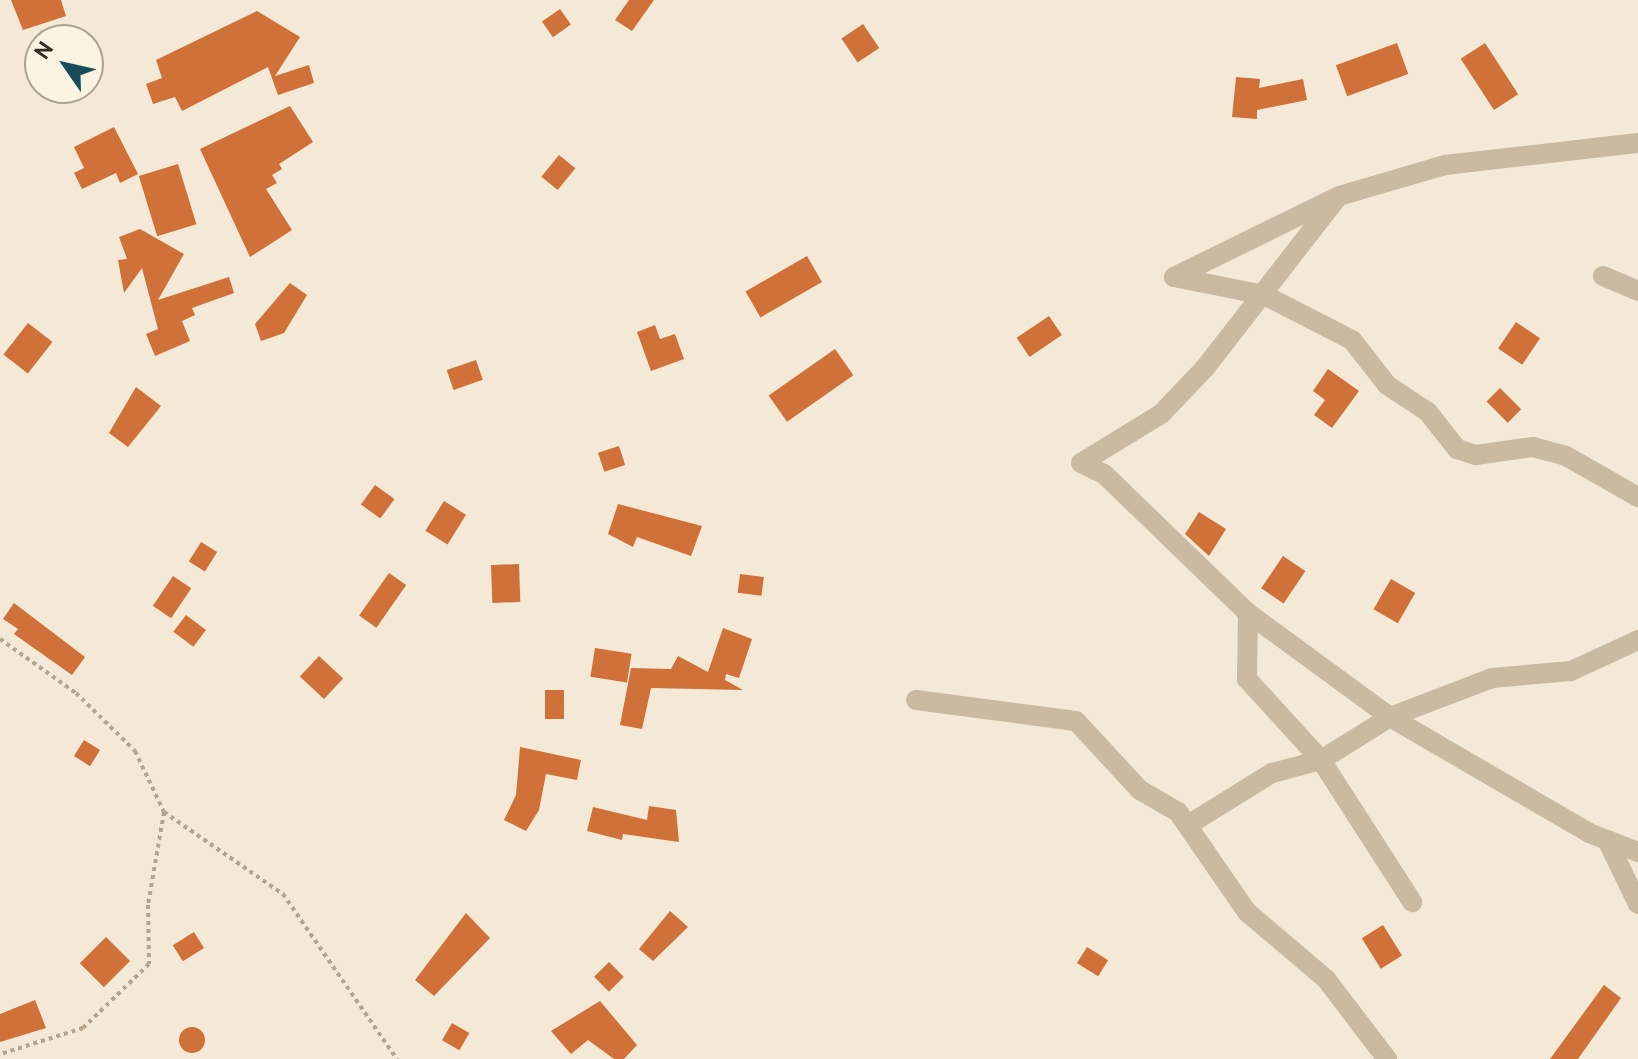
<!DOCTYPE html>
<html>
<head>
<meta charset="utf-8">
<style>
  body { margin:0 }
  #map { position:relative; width:1638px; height:1059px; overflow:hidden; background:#f3e9d6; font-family:Overpass,sans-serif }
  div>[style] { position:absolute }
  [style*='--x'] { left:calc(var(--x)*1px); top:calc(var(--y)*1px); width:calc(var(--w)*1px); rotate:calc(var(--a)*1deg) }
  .building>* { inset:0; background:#cf7138; transform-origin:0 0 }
  .round { border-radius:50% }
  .path>* { height:4px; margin-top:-2px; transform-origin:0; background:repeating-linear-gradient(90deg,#b7a48c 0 4px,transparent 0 8px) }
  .minor>* { height:20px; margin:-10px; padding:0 10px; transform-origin:10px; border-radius:10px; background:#cbbaa2 }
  span { translate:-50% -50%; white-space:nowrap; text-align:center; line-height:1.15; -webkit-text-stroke:8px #faf3e2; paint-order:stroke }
  .north { position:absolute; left:24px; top:24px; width:80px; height:80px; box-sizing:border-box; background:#faf3e2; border:2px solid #aba396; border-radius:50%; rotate:304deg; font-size:22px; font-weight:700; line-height:32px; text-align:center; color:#352c25 }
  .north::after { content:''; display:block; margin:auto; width:28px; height:36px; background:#184c59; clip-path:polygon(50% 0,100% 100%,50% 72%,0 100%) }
</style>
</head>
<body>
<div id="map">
  <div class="building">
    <i style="clip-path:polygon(11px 0,61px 0,66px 16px,23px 30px)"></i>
    <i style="clip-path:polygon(629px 0,654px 0,632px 31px,615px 20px)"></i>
    <i style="left:560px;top:9px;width:19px;height:22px;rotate:55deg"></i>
    <i style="clip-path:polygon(257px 11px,300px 37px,275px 76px,309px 65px,314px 83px,278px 95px,268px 67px,182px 111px,175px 97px,153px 104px,146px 84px,162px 78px,156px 60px)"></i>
    <i style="left:863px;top:24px;width:29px;height:26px;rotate:56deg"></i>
    <i style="left:1397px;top:43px;width:33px;height:65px;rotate:70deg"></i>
    <i style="left:1485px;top:43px;width:61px;height:29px;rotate:57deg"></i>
    <i style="clip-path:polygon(1236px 77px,1260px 79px,1259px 88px,1303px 79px,1307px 100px,1257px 110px,1257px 119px,1232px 117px)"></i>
    <i style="clip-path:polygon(290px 106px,313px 142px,279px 164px,282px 169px,272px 175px,277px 183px,266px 189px,292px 230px,250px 257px,200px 149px)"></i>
    <i style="clip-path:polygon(114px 127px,138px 174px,120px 183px,116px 173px,82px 189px,74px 173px,84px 168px,74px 147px)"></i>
    <i style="left:559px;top:155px;width:21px;height:28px;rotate:39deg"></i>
    <i style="left:178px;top:164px;width:63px;height:41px;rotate:73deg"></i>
    <i style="clip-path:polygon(140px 229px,184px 254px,158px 300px,229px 277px,234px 293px,192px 308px,195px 315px,182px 321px,190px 341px,155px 356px,146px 334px,158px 329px,142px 268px,124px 293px,118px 260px,127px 259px,119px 237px)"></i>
    <i style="left:807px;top:256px;width:30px;height:71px;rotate:60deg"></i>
    <i style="clip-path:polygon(290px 283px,307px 295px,284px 333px,261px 341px,255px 324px)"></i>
    <i style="left:1049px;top:316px;width:23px;height:39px;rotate:56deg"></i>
    <i style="left:1516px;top:322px;width:29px;height:32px;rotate:34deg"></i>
    <i style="left:28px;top:323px;width:31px;height:40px;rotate:38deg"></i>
    <i style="clip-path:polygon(655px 325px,660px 339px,675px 334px,684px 359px,651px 371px,637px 332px)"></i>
    <i style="left:835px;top:349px;width:32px;height:81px;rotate:55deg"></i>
    <i style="left:476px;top:360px;width:21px;height:31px;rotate:71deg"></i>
    <i style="clip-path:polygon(1328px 369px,1359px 391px,1332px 428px,1314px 415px,1325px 400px,1313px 391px)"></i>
    <i style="clip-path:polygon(136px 387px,161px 406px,128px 447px,109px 433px)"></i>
    <i style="left:1500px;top:388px;width:30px;height:19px;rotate:45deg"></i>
    <i style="left:619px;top:446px;width:20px;height:22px;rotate:72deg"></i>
    <i style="left:375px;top:485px;width:24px;height:24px;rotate:36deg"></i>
    <i style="left:444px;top:501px;width:26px;height:35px;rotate:32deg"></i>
    <i style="clip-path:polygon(618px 504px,702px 526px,691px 556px,637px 537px,633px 547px,608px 534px)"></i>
    <i style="clip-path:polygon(1199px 512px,1226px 529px,1209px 556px,1185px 534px)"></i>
    <i style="left:201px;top:542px;width:19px;height:23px;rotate:32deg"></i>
    <i style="left:1283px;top:556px;width:27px;height:39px;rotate:34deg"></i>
    <i style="left:519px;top:564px;width:38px;height:28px;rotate:88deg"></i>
    <i style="left:389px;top:573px;width:21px;height:52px;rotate:35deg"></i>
    <i style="left:740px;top:574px;width:24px;height:19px;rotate:7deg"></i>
    <i style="left:173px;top:576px;width:22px;height:36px;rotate:34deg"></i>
    <i style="left:1391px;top:579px;width:28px;height:35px;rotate:30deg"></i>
    <i style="clip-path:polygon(14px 603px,85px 657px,72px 675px,14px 634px,18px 629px,3px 619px)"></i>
    <i style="left:186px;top:615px;width:25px;height:21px;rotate:37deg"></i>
    <i style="clip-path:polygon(723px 628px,752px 639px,739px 678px,726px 674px,725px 680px,743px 690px,651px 688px,642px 729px,620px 725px,631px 668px,671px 669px,678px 656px,708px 672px)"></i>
    <i style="left:595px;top:648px;width:37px;height:29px;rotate:9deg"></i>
    <i style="left:319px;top:656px;width:33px;height:28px;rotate:43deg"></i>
    <i style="left:545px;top:690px;width:19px;height:29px"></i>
    <i style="left:84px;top:740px;width:19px;height:19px;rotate:32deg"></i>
    <i style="clip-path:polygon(520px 747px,581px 760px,577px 780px,546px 774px,539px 810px,526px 831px,504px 820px,516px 795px)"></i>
    <i style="clip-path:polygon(649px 806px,676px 810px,679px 842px,623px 834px,622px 840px,587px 831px,593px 807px,647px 820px)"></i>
    <i style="clip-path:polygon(670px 911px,688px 927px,653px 961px,639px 949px)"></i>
    <i style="clip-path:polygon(466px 913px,490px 938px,434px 996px,415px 980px)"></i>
    <i style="left:1383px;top:925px;width:36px;height:25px;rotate:58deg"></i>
    <i style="left:194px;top:932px;width:19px;height:25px;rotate:58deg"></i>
    <i style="left:106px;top:937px;width:34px;height:37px;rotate:45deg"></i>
    <i style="left:1087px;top:947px;width:25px;height:19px;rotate:32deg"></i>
    <i style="left:609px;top:962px;width:21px;height:21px;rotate:45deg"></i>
    <i style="clip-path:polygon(1604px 985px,1621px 998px,1578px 1059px,1550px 1059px)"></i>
    <i style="clip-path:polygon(35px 1000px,46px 1028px,0 1042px,0 1014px)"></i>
    <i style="clip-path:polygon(600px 1001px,637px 1045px,624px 1059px,614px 1059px,588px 1040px,571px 1054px,551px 1031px)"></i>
    <i style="left:452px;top:1023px;width:20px;height:20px;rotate:30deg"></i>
    <i class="round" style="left:179px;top:1027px;width:26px;height:26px"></i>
  </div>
  <div class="path">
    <i style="--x:0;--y:639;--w:93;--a:35.4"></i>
    <i style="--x:76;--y:693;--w:83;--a:44.5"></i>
    <i style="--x:135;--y:751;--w:68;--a:64.6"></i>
    <i style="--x:164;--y:812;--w:94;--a:99.8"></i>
    <i style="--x:148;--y:905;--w:59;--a:89"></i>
    <i style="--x:149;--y:964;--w:92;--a:135.9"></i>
    <i style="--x:83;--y:1028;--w:87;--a:162.6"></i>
    <i style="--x:164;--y:812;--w:145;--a:34.6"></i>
    <i style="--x:283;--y:894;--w:201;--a:55.4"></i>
  </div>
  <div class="minor">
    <i style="--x:1603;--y:276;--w:38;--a:23"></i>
    <i style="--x:1174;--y:277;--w:92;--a:11.3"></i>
    <i style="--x:1264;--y:295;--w:99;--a:27.1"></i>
    <i style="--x:1352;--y:340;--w:57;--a:52.1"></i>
    <i style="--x:1387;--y:385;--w:49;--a:33.4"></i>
    <i style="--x:1428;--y:412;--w:47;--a:51.9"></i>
    <i style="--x:1457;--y:449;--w:20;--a:18"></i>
    <i style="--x:1476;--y:455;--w:58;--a:-8"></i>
    <i style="--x:1533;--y:447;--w:34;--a:15"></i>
    <i style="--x:1566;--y:456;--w:83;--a:29.7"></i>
    <i style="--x:1174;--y:277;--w:184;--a:-26.1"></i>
    <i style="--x:1339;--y:196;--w:110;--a:-16.3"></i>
    <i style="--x:1445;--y:165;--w:194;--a:-6.5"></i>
    <i style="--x:1081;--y:463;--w:25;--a:26"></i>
    <i style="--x:1104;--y:474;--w:200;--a:44"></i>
    <i style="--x:1248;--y:613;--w:176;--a:36.2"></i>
    <i style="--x:1390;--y:717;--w:230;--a:30.2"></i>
    <i style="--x:1589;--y:833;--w:53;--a:21.2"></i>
    <i style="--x:1081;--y:463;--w:94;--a:-31.5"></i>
    <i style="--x:1161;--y:414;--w:64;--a:-46.3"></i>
    <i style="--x:1205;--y:368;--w:215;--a:-52.2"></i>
    <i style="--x:1248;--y:613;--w:66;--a:90.9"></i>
    <i style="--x:1247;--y:679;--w:110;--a:47.6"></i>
    <i style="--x:1321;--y:760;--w:81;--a:-31.9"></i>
    <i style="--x:1390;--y:717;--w:109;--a:-20.9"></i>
    <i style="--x:1492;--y:678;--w:79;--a:-5.1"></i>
    <i style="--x:1571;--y:671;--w:74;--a:-24.8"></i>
    <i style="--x:916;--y:700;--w:161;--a:7.5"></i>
    <i style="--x:1076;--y:721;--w:94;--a:47.2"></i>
    <i style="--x:1140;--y:790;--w:44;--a:30.1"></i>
    <i style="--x:1178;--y:812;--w:121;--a:55.4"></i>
    <i style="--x:1247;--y:912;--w:104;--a:40.3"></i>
    <i style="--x:1326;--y:979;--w:101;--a:52.7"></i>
    <i style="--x:1188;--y:825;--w:99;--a:-31.8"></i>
    <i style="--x:1272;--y:773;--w:51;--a:-14.9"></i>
    <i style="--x:1321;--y:760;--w:169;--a:57.3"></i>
    <i style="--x:1607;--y:840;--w:71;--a:64.2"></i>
  </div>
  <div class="north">N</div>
</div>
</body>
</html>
